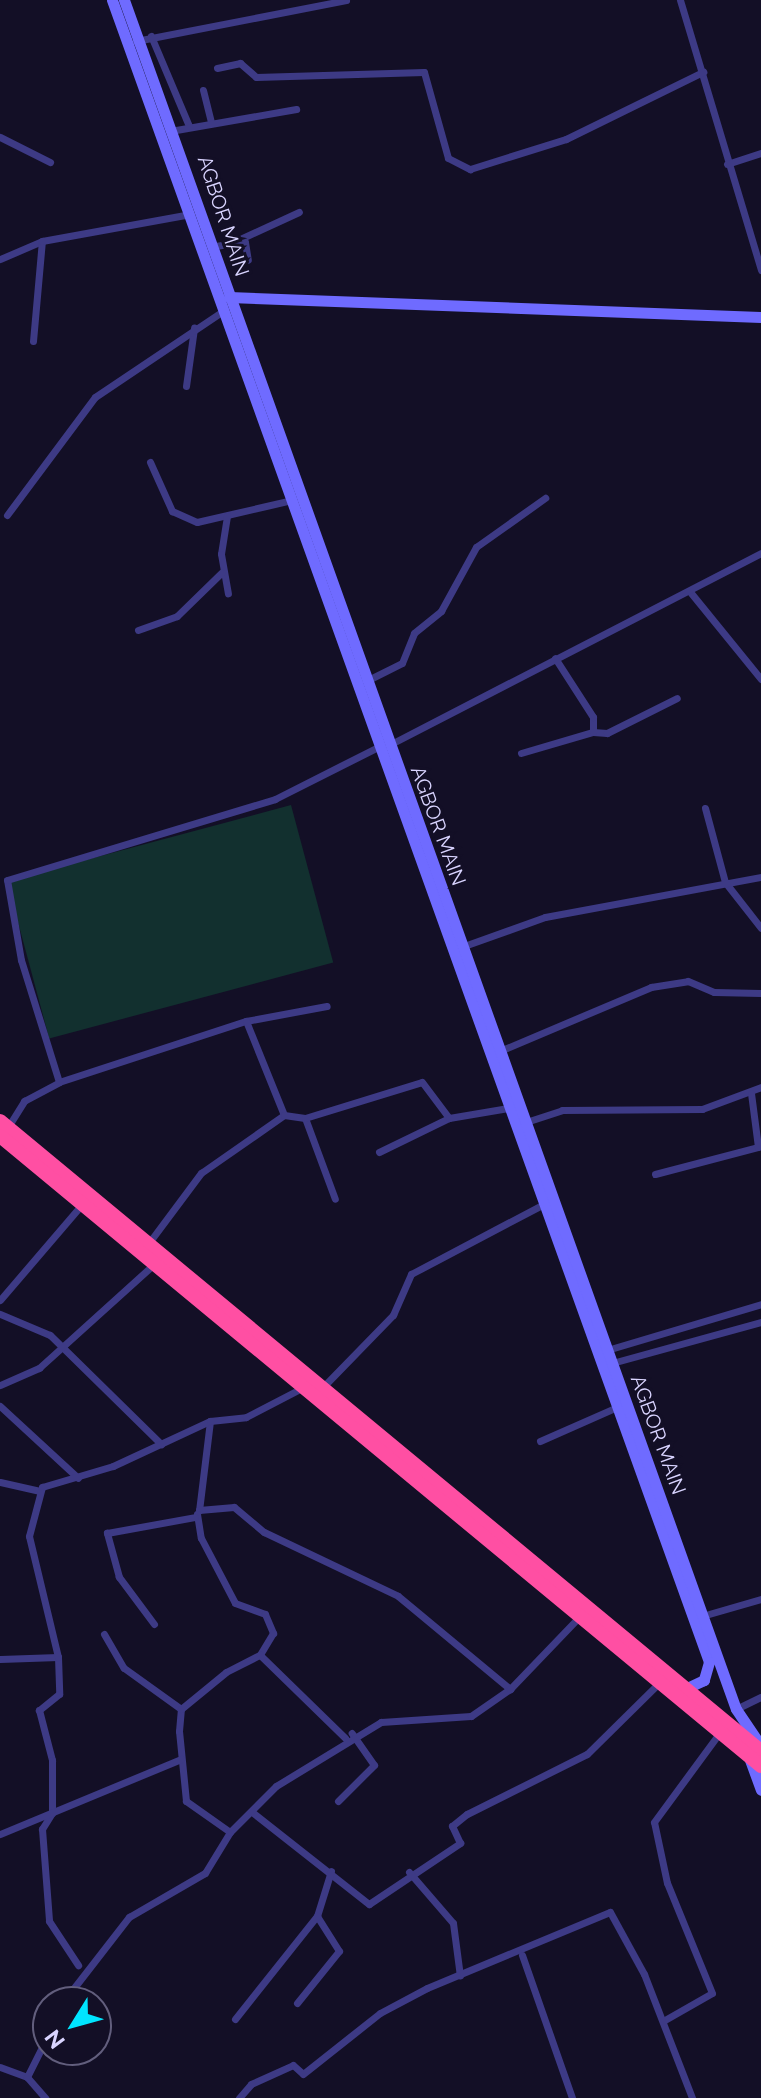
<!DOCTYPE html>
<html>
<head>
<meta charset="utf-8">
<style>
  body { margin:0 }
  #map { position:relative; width:761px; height:2098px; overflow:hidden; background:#130f26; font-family:Raleway,sans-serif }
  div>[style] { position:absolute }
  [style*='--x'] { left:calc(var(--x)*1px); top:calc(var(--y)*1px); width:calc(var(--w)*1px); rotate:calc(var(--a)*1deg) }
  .green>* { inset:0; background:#12302f; transform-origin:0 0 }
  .street>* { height:7px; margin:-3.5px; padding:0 3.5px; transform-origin:3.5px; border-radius:3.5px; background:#3d3a85 }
  .secondary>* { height:11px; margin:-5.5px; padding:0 5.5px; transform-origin:5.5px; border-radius:5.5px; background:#6f6bff }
  .highway>* { height:14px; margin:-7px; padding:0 7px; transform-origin:7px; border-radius:7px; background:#ff4fa3 }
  span { translate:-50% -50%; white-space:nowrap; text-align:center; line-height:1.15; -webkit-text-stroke:6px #130f26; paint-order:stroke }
  .street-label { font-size:20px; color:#d9d4ff }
  .north { position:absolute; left:32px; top:1986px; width:80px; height:80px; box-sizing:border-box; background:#130f26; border:2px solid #625e7d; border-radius:50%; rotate:233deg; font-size:22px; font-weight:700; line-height:32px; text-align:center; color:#d9d4ff }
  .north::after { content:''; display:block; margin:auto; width:28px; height:36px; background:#00e5ff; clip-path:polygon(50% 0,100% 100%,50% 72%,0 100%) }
</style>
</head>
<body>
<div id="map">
  <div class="green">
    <i style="left:291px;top:805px;width:163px;height:294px;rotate:75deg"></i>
  </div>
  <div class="street">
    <i style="--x:680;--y:0;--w:282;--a:73.3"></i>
    <i style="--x:151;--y:36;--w:98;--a:67.1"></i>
    <i style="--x:136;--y:41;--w:214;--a:-11"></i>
    <i style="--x:217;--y:68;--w:24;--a:-12"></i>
    <i style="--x:240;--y:63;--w:21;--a:41"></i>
    <i style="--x:256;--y:77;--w:168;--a:-1.7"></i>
    <i style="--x:424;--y:72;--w:89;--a:74.4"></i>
    <i style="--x:448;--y:158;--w:25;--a:27"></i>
    <i style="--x:470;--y:169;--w:101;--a:-17.4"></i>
    <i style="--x:566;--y:139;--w:153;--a:-26.1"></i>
    <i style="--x:203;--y:90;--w:33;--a:76"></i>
    <i style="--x:176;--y:130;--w:122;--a:-9.9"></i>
    <i style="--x:0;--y:137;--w:56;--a:26.6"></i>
    <i style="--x:727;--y:164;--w:36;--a:-18"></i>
    <i style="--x:238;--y:240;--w:67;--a:-24.7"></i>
    <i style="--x:215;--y:246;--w:30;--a:-8"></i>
    <i style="--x:245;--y:242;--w:18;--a:81"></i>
    <i style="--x:0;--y:259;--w:46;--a:-23.2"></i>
    <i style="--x:33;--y:341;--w:100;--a:-84.9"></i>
    <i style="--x:42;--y:241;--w:151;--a:-10.3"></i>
    <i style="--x:186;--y:386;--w:59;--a:-82.1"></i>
    <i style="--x:150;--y:462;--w:54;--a:65.8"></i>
    <i style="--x:172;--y:511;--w:27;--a:24"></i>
    <i style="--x:197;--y:522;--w:98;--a:-13"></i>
    <i style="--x:7;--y:515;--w:147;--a:-53.3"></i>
    <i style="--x:95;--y:397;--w:154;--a:-33.9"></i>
    <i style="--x:227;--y:516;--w:38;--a:99"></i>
    <i style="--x:221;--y:554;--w:40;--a:80"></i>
    <i style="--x:691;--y:593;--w:111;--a:50.9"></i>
    <i style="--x:138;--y:630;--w:41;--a:-19.7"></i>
    <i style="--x:177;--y:616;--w:62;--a:-44.3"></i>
    <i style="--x:366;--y:681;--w:40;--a:-26.6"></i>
    <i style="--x:402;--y:663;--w:32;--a:-68"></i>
    <i style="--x:414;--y:633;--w:35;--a:-39"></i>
    <i style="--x:441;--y:611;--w:73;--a:-61.3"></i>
    <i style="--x:476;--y:547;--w:85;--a:-35.4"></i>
    <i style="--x:593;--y:732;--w:14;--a:4"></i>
    <i style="--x:607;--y:733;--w:78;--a:-26.6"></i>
    <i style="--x:389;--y:745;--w:419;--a:-27.3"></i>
    <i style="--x:521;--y:753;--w:75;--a:-16.3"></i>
    <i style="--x:593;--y:732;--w:15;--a:-90"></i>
    <i style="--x:593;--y:717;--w:70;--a:-122.8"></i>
    <i style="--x:705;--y:808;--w:77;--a:74.9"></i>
    <i style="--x:725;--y:882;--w:58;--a:52"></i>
    <i style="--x:464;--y:946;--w:86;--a:-19.7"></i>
    <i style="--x:545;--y:917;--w:220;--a:-10.5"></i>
    <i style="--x:246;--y:1021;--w:82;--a:-10.5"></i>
    <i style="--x:502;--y:1050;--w:162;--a:-22.9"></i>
    <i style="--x:651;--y:987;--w:37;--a:-9"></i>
    <i style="--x:688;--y:981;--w:28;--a:23"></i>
    <i style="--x:714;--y:992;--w:47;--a:1.2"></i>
    <i style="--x:59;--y:1082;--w:128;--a:-107.3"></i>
    <i style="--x:21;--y:960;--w:81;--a:-99.9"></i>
    <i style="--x:7;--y:880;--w:280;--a:-16.8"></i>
    <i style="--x:275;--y:799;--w:118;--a:-26.8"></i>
    <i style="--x:305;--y:1118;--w:86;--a:69.7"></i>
    <i style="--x:526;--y:1122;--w:38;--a:-18"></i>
    <i style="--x:562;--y:1110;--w:140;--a:-0.4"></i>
    <i style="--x:702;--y:1109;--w:63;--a:-20.4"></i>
    <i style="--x:8;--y:1127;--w:31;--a:-58"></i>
    <i style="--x:24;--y:1101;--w:40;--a:-28"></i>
    <i style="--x:59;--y:1082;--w:197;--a:-18.1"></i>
    <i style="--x:246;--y:1021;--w:101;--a:68"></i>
    <i style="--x:379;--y:1152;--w:78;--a:-25.9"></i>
    <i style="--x:655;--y:1174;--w:106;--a:-14.7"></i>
    <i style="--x:758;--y:1147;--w:54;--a:-97.4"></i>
    <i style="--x:148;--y:1244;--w:89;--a:-53.3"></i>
    <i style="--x:201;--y:1173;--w:101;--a:-34.9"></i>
    <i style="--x:284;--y:1115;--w:21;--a:8"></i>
    <i style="--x:305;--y:1118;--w:122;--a:-17.1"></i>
    <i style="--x:422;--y:1082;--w:45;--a:53.1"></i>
    <i style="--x:449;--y:1118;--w:60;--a:-9.6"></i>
    <i style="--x:0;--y:1300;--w:128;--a:-49.4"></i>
    <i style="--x:0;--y:1314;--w:54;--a:22.8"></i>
    <i style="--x:50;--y:1335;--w:156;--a:44.5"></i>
    <i style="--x:607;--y:1350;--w:161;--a:-16.6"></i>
    <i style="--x:612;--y:1363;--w:155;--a:-15.4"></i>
    <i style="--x:0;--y:1385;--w:43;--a:-23.6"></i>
    <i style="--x:39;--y:1368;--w:155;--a:-42.1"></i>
    <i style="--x:322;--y:1388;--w:102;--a:-45.8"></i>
    <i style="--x:393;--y:1315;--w:45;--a:-66.3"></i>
    <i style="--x:411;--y:1274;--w:150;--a:-27.8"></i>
    <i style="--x:0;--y:1406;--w:106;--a:42.7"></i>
    <i style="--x:210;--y:1421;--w:90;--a:97"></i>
    <i style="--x:199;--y:1510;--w:35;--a:-5"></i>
    <i style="--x:234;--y:1507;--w:39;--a:40"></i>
    <i style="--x:264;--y:1532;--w:148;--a:25.5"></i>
    <i style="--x:398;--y:1596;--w:146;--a:39.7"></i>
    <i style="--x:540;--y:1441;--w:84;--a:-23.8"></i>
    <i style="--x:0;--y:1482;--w:41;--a:12.7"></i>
    <i style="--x:197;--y:1514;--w:24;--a:81"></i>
    <i style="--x:201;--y:1538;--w:73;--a:62.4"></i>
    <i style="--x:235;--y:1603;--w:32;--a:20"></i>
    <i style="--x:265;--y:1614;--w:21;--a:67"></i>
    <i style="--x:273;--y:1633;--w:26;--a:121"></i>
    <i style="--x:702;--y:1616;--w:61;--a:-16.1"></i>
    <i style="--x:154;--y:1624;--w:59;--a:-126.7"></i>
    <i style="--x:119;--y:1577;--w:46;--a:-105.3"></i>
    <i style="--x:107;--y:1533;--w:89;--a:-10.3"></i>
    <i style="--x:104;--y:1634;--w:39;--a:60"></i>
    <i style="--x:124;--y:1668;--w:70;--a:35.7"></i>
    <i style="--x:58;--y:1657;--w:37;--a:88"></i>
    <i style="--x:59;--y:1694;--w:26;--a:141"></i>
    <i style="--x:39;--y:1710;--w:52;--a:75.4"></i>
    <i style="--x:52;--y:1760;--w:53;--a:90"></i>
    <i style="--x:52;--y:1813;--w:19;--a:122"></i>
    <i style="--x:42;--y:1829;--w:92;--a:85.6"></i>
    <i style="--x:49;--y:1921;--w:53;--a:56.6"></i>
    <i style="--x:0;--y:1659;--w:58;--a:-2"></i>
    <i style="--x:58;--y:1657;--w:124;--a:-103.5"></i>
    <i style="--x:29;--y:1536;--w:51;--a:-75.1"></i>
    <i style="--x:42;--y:1487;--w:74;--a:-16.5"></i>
    <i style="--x:113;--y:1466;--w:107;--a:-24.9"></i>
    <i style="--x:210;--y:1421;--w:36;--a:-6"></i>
    <i style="--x:246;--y:1417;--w:63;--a:-27.4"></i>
    <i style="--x:736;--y:1709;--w:28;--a:-26"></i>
    <i style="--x:338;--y:1801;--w:51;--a:-45"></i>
    <i style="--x:374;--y:1765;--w:39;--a:-125"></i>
    <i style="--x:252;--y:1812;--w:149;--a:38.2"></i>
    <i style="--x:369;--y:1904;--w:110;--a:-33.8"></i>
    <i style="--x:460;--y:1843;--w:19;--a:-115"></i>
    <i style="--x:452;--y:1826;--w:19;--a:-39"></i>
    <i style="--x:467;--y:1814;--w:134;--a:-26.6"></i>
    <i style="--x:587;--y:1754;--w:101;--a:-44.6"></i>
    <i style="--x:230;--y:1832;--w:54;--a:-144.8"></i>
    <i style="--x:186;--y:1801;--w:70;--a:-95.7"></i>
    <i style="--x:179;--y:1731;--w:22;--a:-85"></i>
    <i style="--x:181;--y:1709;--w:58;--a:-39.4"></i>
    <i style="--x:226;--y:1672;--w:38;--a:-27"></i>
    <i style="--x:260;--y:1655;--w:119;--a:44.3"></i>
    <i style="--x:0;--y:1834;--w:196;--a:-22.5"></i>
    <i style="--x:409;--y:1872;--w:67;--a:49.2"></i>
    <i style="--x:453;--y:1923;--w:53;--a:82.5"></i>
    <i style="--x:522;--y:1955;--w:151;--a:70.7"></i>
    <i style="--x:63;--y:2002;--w:108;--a:-52.2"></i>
    <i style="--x:129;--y:1917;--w:88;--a:-30.1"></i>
    <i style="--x:205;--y:1873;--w:48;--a:-58.6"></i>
    <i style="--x:230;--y:1832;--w:65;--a:-45"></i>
    <i style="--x:276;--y:1786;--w:123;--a:-31.4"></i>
    <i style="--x:381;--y:1722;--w:90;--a:-3.8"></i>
    <i style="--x:471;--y:1716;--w:47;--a:-34.7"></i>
    <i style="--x:510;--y:1689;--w:101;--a:-46.2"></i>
    <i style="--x:297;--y:2003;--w:67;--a:-51.1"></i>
    <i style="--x:339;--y:1951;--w:41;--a:-122.2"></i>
    <i style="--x:317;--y:1916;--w:47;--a:-72.7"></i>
    <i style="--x:235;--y:2019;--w:132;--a:-51.5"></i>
    <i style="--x:663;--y:2021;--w:56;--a:-29.7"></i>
    <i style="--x:712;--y:1993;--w:119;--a:-112.2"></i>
    <i style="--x:667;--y:1883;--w:62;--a:-102"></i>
    <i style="--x:654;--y:1822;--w:112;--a:-53.7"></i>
    <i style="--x:0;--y:2067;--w:29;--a:20"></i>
    <i style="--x:27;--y:2077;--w:28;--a:49"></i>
    <i style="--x:27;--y:2077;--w:47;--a:-63.4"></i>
    <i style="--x:239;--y:2098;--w:18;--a:-49"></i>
    <i style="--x:251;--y:2084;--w:46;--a:-24.3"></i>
    <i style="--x:293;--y:2065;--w:13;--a:42"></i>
    <i style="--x:303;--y:2074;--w:98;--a:-38.4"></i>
    <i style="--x:380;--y:2013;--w:53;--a:-28"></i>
    <i style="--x:427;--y:1988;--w:198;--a:-22.6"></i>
    <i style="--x:610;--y:1912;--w:71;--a:61.3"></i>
    <i style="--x:644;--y:1974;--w:133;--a:68.8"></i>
  </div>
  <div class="secondary">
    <i style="--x:112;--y:0;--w:1766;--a:70.24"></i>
    <i style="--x:709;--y:1662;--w:19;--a:106"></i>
    <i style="--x:704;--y:1680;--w:21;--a:155"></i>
    <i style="--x:124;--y:0;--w:1815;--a:70.3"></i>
    <i style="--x:736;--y:1709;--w:45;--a:56"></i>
    <i style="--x:229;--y:297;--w:532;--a:2.15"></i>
    <i style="--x:749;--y:1757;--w:35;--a:70"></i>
  </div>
  <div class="highway">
    <i style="--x:0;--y:1121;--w:988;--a:39.62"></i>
    <i style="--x:0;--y:1136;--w:988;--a:39.62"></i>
  </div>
  <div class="street-label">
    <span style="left:223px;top:216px;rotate:72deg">AGBOR MAIN</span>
    <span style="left:438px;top:826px;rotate:70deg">AGBOR MAIN</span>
    <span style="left:658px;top:1435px;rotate:70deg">AGBOR MAIN</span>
  </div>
  <div class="north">N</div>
</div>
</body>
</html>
